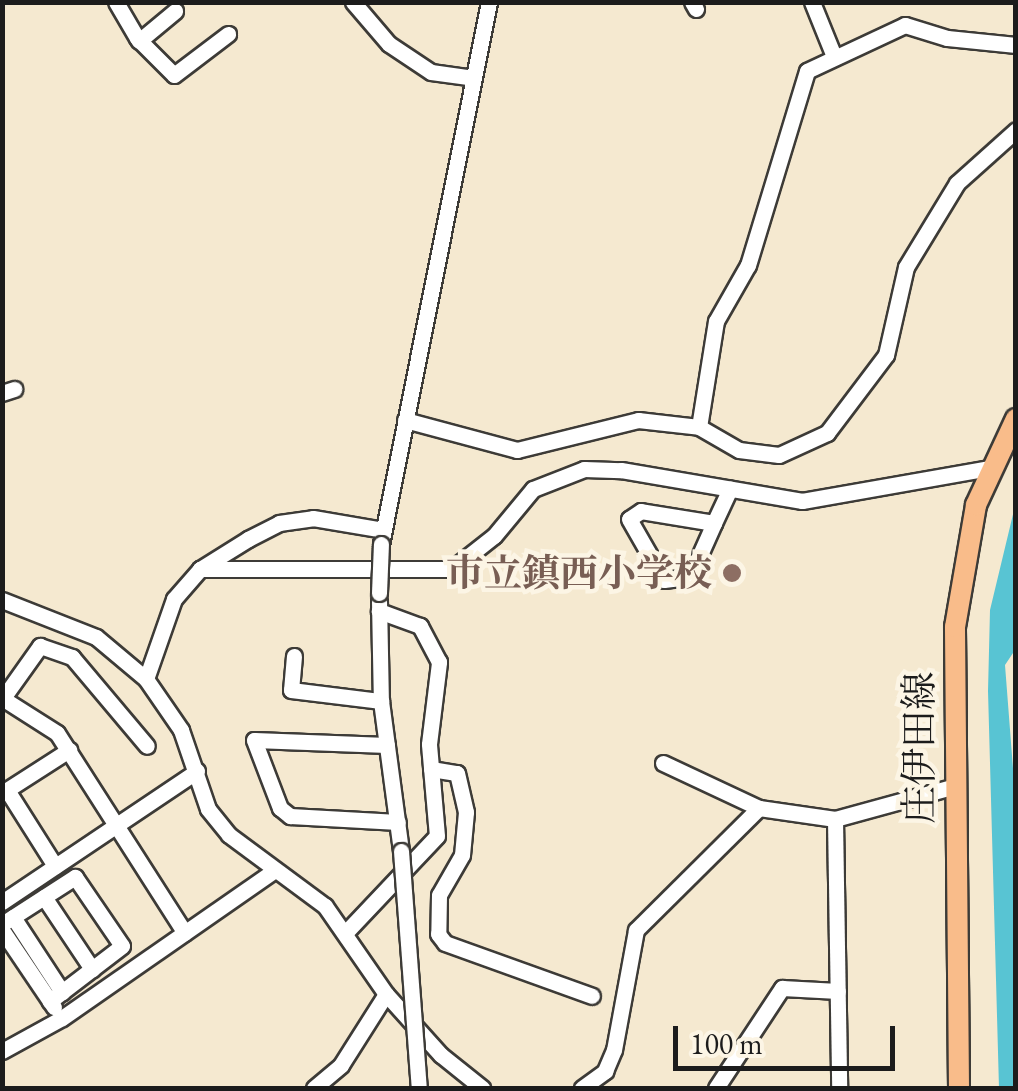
<!DOCTYPE html>
<html>
<head>
<meta charset="utf-8">
<style>
  body { margin:0 }
  #map { position:relative; width:1018px; height:1091px; overflow:hidden; background:#f5e9d0; font-family:"EB Garamond","Noto Serif JP",serif }
  div>[style] { position:absolute }
  [style*='--x'] { left:calc(var(--x)*1px); top:calc(var(--y)*1px); width:calc(var(--w)*1px); rotate:calc(var(--a)*1deg) }
  .water>* { inset:0; background:#58c4d3 }
  .roads { filter:drop-shadow(2px 0 #3d3b37) drop-shadow(-2px 0 #3d3b37) drop-shadow(0 2px #3d3b37) drop-shadow(0 -2px #3d3b37) }
  .minor>* { height:15px; margin:-7.5px; padding:0 7.5px; transform-origin:7.5px; border-radius:7.5px; background:#fff }
  .major>* { height:20px; margin:-10px; padding:0 10px; transform-origin:10px; border-radius:10px; background:#f9bc8a }
  .bridges { filter:drop-shadow(2px 0 #3d3b37) drop-shadow(-2px 0 #3d3b37) drop-shadow(0 2px #3d3b37) drop-shadow(0 -2px #3d3b37) }
  .minor-bridge>* { height:15px; margin:-7.5px; padding:0 7.5px; transform-origin:7.5px; border-radius:7.5px; background:#fff }
  .dots>* { width:28px; height:28px; translate:-50% -50%; box-sizing:border-box; border:5px solid #fcf5e5; border-radius:50% }
  span { translate:-50% -50%; white-space:nowrap; text-align:center; line-height:1.15; -webkit-text-stroke:9px #fcf5e5; paint-order:stroke }
  .education-label { font-size:38px; color:#785e54; font-weight:700 }
  .right { translate:-100% -50%; text-align:right }
  .street-label { font-size:38px; color:#1c1c1c }
  .frame { position:absolute; inset:0; border:5px solid #1c1c1c; pointer-events:none }
  .scale { position:absolute; left:673px; top:1026px; width:222px; height:45px; box-sizing:border-box; border:5px solid #1c1c1c; border-top:0; padding-left:12px; font-size:30px; line-height:35px; white-space:nowrap; color:#1c1c1c; -webkit-text-stroke:8px #fcf5e5; paint-order:stroke }
</style>
</head>
<body>
<div id="map">
  <div class="water">
    <i style="clip-path:polygon(1015px 506px,1015px 650px,1005px 665px,1016px 807px,1016px 1088px,999px 1088px,988px 691px,990px 610px)"></i>
  </div>
  <div class="roads">
    <div class="minor">
      <i style="--x:116;--y:2;--w:42;--a:59.7"></i>
      <i style="--x:137;--y:38;--w:52;--a:45"></i>
      <i style="--x:174;--y:75;--w:68;--a:-37.2"></i>
      <i style="--x:353;--y:2;--w:55;--a:49.4"></i>
      <i style="--x:389;--y:44;--w:50;--a:33.7"></i>
      <i style="--x:431;--y:72;--w:43;--a:7.9"></i>
      <i style="--x:692;--y:2;--w:8;--a:60"></i>
      <i style="--x:812;--y:2;--w:56;--a:68"></i>
      <i style="--x:139;--y:41;--w:47;--a:-39.8"></i>
      <i style="--x:1016;--y:45;--w:69;--a:-174.2"></i>
      <i style="--x:947;--y:38;--w:44;--a:-162.8"></i>
      <i style="--x:905;--y:25;--w:108;--a:154.9"></i>
      <i style="--x:807;--y:71;--w:203;--a:106.9"></i>
      <i style="--x:748;--y:265;--w:64;--a:119.7"></i>
      <i style="--x:716;--y:321;--w:107;--a:99.1"></i>
      <i style="--x:699;--y:427;--w:46;--a:29.9"></i>
      <i style="--x:739;--y:450;--w:40;--a:7.1"></i>
      <i style="--x:779;--y:455;--w:53;--a:-24.6"></i>
      <i style="--x:827;--y:433;--w:98;--a:-52.9"></i>
      <i style="--x:886;--y:355;--w:90;--a:-77.2"></i>
      <i style="--x:906;--y:267;--w:98;--a:-58.7"></i>
      <i style="--x:957;--y:183;--w:79;--a:-41.9"></i>
      <i style="--x:2;--y:393;--w:13;--a:-18"></i>
      <i style="--x:405;--y:420;--w:116;--a:15"></i>
      <i style="--x:517;--y:450;--w:125;--a:-13.9"></i>
      <i style="--x:638;--y:420;--w:61;--a:6.5"></i>
      <i style="--x:714;--y:523;--w:74;--a:-170.7"></i>
      <i style="--x:641;--y:511;--w:14;--a:146"></i>
      <i style="--x:629;--y:519;--w:70;--a:60.2"></i>
      <i style="--x:664;--y:580;--w:26;--a:-7"></i>
      <i style="--x:690;--y:577;--w:59;--a:-66"></i>
      <i style="--x:714;--y:523;--w:38;--a:-65"></i>
      <i style="--x:381;--y:544;--w:553;--a:-78.73"></i>
      <i style="--x:200;--y:569;--w:252;--a:0"></i>
      <i style="--x:452;--y:569;--w:53;--a:-38.2"></i>
      <i style="--x:494;--y:536;--w:61;--a:-50.3"></i>
      <i style="--x:533;--y:489;--w:55;--a:-21.4"></i>
      <i style="--x:584;--y:469;--w:37;--a:2"></i>
      <i style="--x:621;--y:470;--w:184;--a:9.7"></i>
      <i style="--x:802;--y:501;--w:191;--a:-10"></i>
      <i style="--x:2;--y:600;--w:101;--a:21.5"></i>
      <i style="--x:96;--y:637;--w:65;--a:40"></i>
      <i style="--x:146;--y:679;--w:62;--a:55.5"></i>
      <i style="--x:181;--y:730;--w:83;--a:71.1"></i>
      <i style="--x:208;--y:809;--w:33;--a:51"></i>
      <i style="--x:229;--y:835;--w:119;--a:36.5"></i>
      <i style="--x:325;--y:906;--w:107;--a:55.3"></i>
      <i style="--x:386;--y:994;--w:82;--a:48"></i>
      <i style="--x:441;--y:1055;--w:53;--a:38.8"></i>
      <i style="--x:379;--y:601;--w:100;--a:88.9"></i>
      <i style="--x:381;--y:701;--w:151;--a:82.4"></i>
      <i style="--x:294;--y:656;--w:34;--a:95"></i>
      <i style="--x:291;--y:690;--w:91;--a:7"></i>
      <i style="--x:146;--y:679;--w:85;--a:-70.7"></i>
      <i style="--x:174;--y:599;--w:40;--a:-49"></i>
      <i style="--x:200;--y:569;--w:57;--a:-32"></i>
      <i style="--x:248;--y:539;--w:35;--a:-27"></i>
      <i style="--x:279;--y:523;--w:34;--a:-8"></i>
      <i style="--x:313;--y:518;--w:71;--a:9.7"></i>
      <i style="--x:2;--y:698;--w:65;--a:32.5"></i>
      <i style="--x:57;--y:733;--w:237;--a:57.4"></i>
      <i style="--x:3;--y:698;--w:64;--a:-54.6"></i>
      <i style="--x:40;--y:646;--w:34;--a:19"></i>
      <i style="--x:72;--y:657;--w:116;--a:49.9"></i>
      <i style="--x:387;--y:745;--w:133;--a:-177.8"></i>
      <i style="--x:254;--y:740;--w:73;--a:69.1"></i>
      <i style="--x:280;--y:808;--w:13;--a:39"></i>
      <i style="--x:290;--y:816;--w:108;--a:3.2"></i>
      <i style="--x:663;--y:763;--w:106;--a:25.1"></i>
      <i style="--x:759;--y:808;--w:77;--a:8.2"></i>
      <i style="--x:835;--y:819;--w:121;--a:-15.3"></i>
      <i style="--x:431;--y:769;--w:26;--a:9"></i>
      <i style="--x:457;--y:773;--w:40;--a:77"></i>
      <i style="--x:466;--y:812;--w:43;--a:95.3"></i>
      <i style="--x:462;--y:855;--w:46;--a:119.9"></i>
      <i style="--x:439;--y:895;--w:39;--a:91"></i>
      <i style="--x:438;--y:934;--w:11;--a:52"></i>
      <i style="--x:445;--y:943;--w:156;--a:19.8"></i>
      <i style="--x:7;--y:790;--w:90;--a:57.7"></i>
      <i style="--x:2;--y:793;--w:80;--a:-32.7"></i>
      <i style="--x:835;--y:819;--w:269;--a:89.1"></i>
      <i style="--x:44;--y:897;--w:87;--a:56.3"></i>
      <i style="--x:2;--y:902;--w:235;--a:-33.9"></i>
      <i style="--x:13;--y:917;--w:90;--a:56.8"></i>
      <i style="--x:2;--y:924;--w:87;--a:-32.8"></i>
      <i style="--x:75;--y:877;--w:83;--a:55.7"></i>
      <i style="--x:122;--y:946;--w:91;--a:142.6"></i>
      <i style="--x:2;--y:930;--w:93;--a:56"></i>
      <i style="--x:348;--y:930;--w:129;--a:-46.6"></i>
      <i style="--x:437;--y:836;--w:92;--a:-95"></i>
      <i style="--x:429;--y:744;--w:83;--a:-83"></i>
      <i style="--x:439;--y:662;--w:41;--a:-117.8"></i>
      <i style="--x:420;--y:626;--w:44;--a:-159.9"></i>
      <i style="--x:2;--y:1051;--w:68;--a:-28.8"></i>
      <i style="--x:62;--y:1018;--w:256;--a:-34.8"></i>
      <i style="--x:314;--y:1088;--w:35;--a:-40"></i>
      <i style="--x:341;--y:1065;--w:84;--a:-57.6"></i>
      <i style="--x:582;--y:1088;--w:29;--a:-36"></i>
      <i style="--x:605;--y:1071;--w:23;--a:-67"></i>
      <i style="--x:614;--y:1050;--w:122;--a:-79.6"></i>
      <i style="--x:636;--y:930;--w:173;--a:-44.8"></i>
      <i style="--x:716;--y:1088;--w:120;--a:-56.6"></i>
      <i style="--x:782;--y:988;--w:56;--a:3.1"></i>
    </div>
    <div class="major">
      <i style="--x:959;--y:1088;--w:461;--a:-90.5"></i>
      <i style="--x:955;--y:627;--w:124;--a:-80.2"></i>
      <i style="--x:976;--y:505;--w:95;--a:-65.1"></i>
    </div>
  </div>
  <div class="bridges">
    <div class="minor-bridge">
      <i style="--x:379;--y:593;--w:49;--a:-87.7"></i>
      <i style="--x:401;--y:851;--w:238;--a:85.7"></i>
    </div>
  </div>
  <div class="dots">
    <i style="left:732px;top:573px;background:#8d6e63"></i>
  </div>
  <div class="education-label">
    <span class="right" style="left:712px;top:573px">市立鎮西小学校</span>
  </div>
  <div class="street-label">
    <span style="left:919px;top:748px;rotate:-90deg">庄伊田線</span>
  </div>
  <div class="frame"></div>
  <div class="scale">100 m</div>
</div>
</body>
</html>
